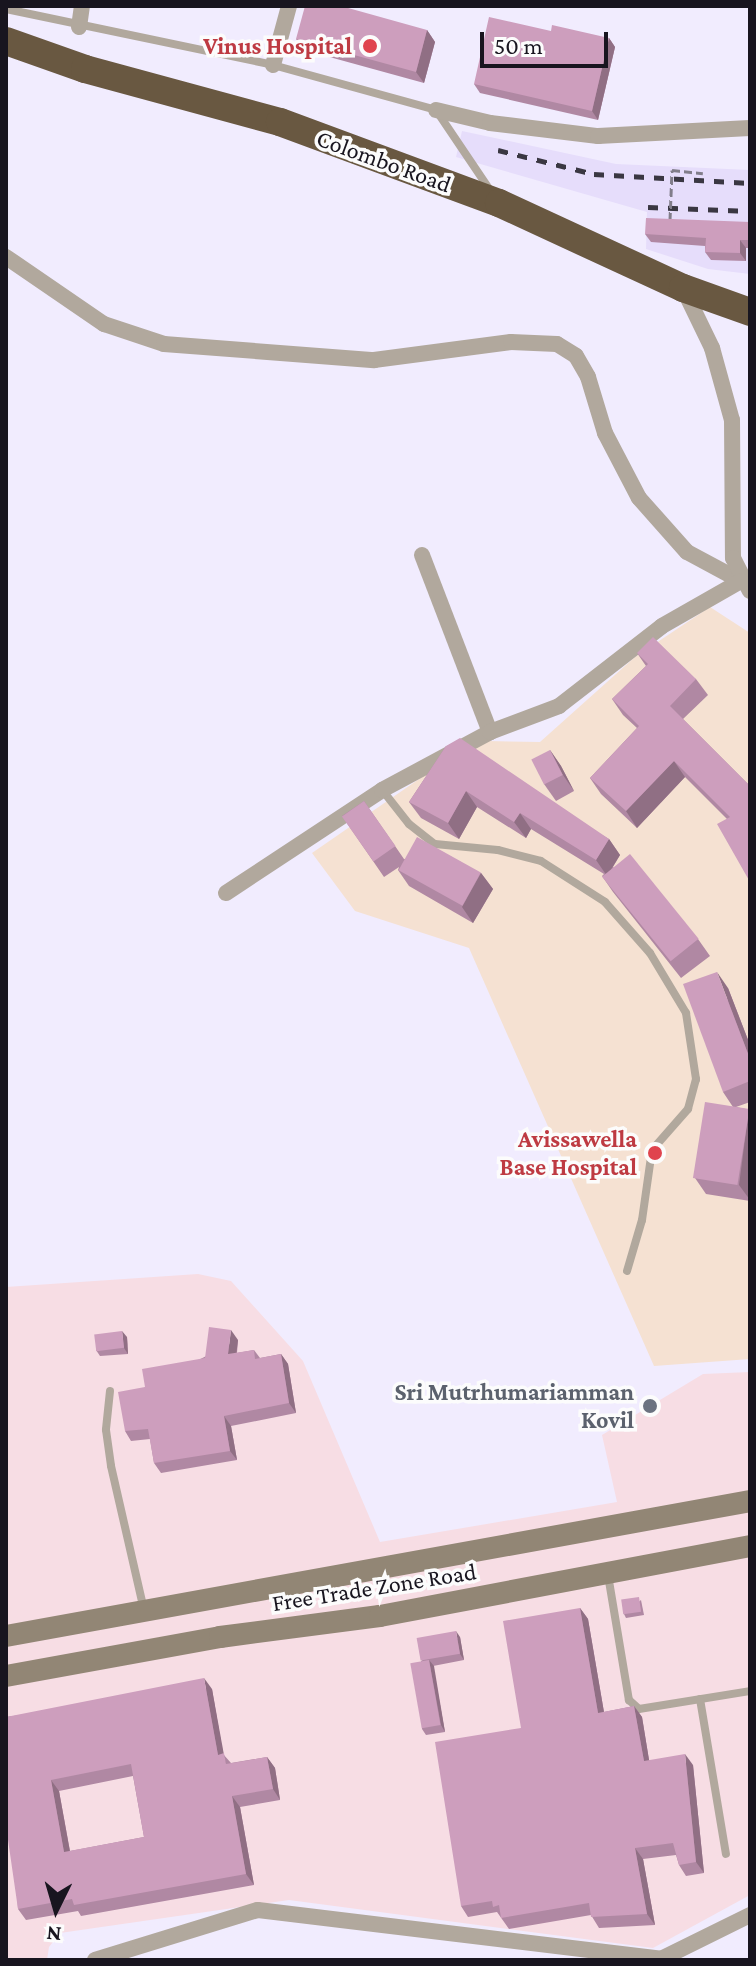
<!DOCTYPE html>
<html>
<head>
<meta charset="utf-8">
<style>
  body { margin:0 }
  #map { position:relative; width:756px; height:1966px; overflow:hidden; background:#f1ecfe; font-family:"Crimson Pro",serif }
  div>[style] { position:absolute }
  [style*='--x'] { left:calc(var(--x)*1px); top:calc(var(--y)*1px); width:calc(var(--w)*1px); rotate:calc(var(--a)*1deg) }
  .built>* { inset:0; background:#e6ddfb }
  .industrial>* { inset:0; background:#f7dde4 }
  .medical>* { inset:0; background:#f5e1d2 }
  .path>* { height:3px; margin-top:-1.5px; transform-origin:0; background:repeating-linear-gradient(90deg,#817d8a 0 8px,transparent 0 12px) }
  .lane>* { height:8px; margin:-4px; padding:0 4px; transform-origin:4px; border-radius:4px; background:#b1a89d }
  .street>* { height:16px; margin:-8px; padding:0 8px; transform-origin:8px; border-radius:8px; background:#b1a89d }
  .secondary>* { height:22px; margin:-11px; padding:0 11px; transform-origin:11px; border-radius:11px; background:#928675 }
  .highway>* { height:28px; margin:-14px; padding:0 14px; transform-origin:14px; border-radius:14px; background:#695841 }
  .rail>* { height:5px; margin-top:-2.5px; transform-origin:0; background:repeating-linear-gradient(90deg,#3a3742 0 10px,transparent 0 20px) }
  .path-bridge>* { height:3px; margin-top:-1.5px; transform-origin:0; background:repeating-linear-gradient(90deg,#817d8a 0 8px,transparent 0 12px) }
  .wall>* { inset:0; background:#b088a3 }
  .shaded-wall>* { inset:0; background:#906f84 }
  .building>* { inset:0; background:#cd9ebd; transform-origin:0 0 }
  .dots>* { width:22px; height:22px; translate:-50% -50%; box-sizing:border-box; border:4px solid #fcfcfc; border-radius:50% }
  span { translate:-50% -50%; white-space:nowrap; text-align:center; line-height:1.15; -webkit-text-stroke:7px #fcfcfc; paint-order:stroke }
  .health-label { font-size:24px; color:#be3a42; font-weight:700 }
  .right { translate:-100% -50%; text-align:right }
  .street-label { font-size:24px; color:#18151f }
  .worship-label { font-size:24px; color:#5b616d; font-weight:700 }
  .frame { position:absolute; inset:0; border:8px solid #18151f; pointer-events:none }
  .north { position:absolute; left:16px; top:1870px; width:80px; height:80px; -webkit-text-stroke:6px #fcfcfc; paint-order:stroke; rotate:185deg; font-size:22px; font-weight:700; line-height:32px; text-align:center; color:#18151f }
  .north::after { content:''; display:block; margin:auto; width:28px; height:36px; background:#18151f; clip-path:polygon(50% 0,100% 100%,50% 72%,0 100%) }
  .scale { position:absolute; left:480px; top:32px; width:128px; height:36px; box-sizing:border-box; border:4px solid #18151f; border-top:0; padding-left:10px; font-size:24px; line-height:28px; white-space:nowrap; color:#18151f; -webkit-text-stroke:6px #fcfcfc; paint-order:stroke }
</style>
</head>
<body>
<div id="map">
  <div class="built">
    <i style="clip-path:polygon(462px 131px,616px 164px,750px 170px,750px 274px,708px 269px,646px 249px,647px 212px,456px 157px)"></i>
  </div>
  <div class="industrial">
    <i style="clip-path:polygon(198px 1274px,231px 1281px,303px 1361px,380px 1542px,617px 1502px,602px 1435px,703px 1374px,750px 1372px,750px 1895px,653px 1948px,289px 1900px,60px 1933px,49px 1947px,47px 1960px,6px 1960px,6px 1287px)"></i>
  </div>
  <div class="medical">
    <i style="clip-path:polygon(710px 607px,750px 633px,750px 1359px,654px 1366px,469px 948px,355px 911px,312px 853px,464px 748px,487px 741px,540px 742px,635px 657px)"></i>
  </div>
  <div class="path">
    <i style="--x:672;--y:170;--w:31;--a:6"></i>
  </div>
  <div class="lane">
    <i style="--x:6;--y:9;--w:273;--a:11.8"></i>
    <i style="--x:273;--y:65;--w:169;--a:15.4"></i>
    <i style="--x:436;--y:110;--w:97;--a:56"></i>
    <i style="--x:383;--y:791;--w:42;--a:51.8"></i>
    <i style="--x:409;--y:824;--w:33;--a:38"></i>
    <i style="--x:435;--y:844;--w:63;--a:5.4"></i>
    <i style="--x:498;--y:850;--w:44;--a:14.3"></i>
    <i style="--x:541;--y:861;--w:76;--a:32.6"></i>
    <i style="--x:605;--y:902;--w:68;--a:48.6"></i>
    <i style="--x:650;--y:953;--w:70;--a:59"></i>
    <i style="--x:686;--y:1013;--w:67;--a:81.4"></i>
    <i style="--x:696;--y:1079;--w:31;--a:105"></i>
    <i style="--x:688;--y:1109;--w:55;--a:131.3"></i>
    <i style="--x:652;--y:1150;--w:71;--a:98.1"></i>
    <i style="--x:642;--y:1220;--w:53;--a:106.4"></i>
    <i style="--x:110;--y:1391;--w:39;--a:96"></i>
    <i style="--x:106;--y:1430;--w:36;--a:82"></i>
    <i style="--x:111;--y:1466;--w:148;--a:77.1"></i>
    <i style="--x:608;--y:1575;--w:127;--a:80.5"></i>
    <i style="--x:629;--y:1700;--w:13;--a:42"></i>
    <i style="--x:639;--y:1709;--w:112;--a:-9.2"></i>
    <i style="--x:700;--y:1699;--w:157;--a:80.5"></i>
  </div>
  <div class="street">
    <i style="--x:79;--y:27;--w:21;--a:-82"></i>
    <i style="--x:273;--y:65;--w:61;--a:-74.8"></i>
    <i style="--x:436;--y:110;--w:56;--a:13.5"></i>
    <i style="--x:490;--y:123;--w:109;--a:6.9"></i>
    <i style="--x:598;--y:136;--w:152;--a:-3"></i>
    <i style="--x:6;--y:257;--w:119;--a:34.4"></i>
    <i style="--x:104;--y:324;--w:63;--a:18.4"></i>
    <i style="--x:164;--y:344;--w:211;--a:4.4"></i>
    <i style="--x:374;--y:360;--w:138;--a:-7.5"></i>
    <i style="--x:511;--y:342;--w:46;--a:2.5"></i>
    <i style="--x:557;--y:344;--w:22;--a:32"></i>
    <i style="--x:576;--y:356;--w:24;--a:60"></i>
    <i style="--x:588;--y:377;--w:59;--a:73.1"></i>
    <i style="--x:605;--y:433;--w:73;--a:62.4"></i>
    <i style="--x:639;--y:498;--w:72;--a:48.4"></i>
    <i style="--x:687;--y:552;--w:61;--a:28.2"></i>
    <i style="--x:683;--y:288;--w:67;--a:64.2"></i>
    <i style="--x:712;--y:348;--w:75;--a:74.5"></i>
    <i style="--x:732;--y:420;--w:138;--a:89.6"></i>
    <i style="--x:733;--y:558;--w:37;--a:63"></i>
    <i style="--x:422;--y:555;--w:190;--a:69"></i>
    <i style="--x:226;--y:893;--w:187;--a:-33.4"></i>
    <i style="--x:382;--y:790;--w:123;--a:-28.2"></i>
    <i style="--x:490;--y:732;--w:74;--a:-20.6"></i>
    <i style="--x:559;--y:706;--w:130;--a:-37.8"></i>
    <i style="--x:662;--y:626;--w:91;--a:-29.7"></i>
    <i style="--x:95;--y:1960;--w:170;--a:-17.1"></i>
    <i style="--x:258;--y:1910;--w:406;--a:6.9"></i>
    <i style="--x:661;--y:1959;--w:99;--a:-26.3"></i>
  </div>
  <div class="secondary">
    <i style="--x:6;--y:1636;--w:756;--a:-10.28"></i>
    <i style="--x:6;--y:1676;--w:218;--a:-10.3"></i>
    <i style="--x:220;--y:1637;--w:161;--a:-7.5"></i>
    <i style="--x:380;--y:1616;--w:377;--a:-10.7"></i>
  </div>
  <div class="highway">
    <i style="--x:6;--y:41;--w:84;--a:19.5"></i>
    <i style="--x:85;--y:69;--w:202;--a:15.2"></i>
    <i style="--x:280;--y:122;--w:233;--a:20.3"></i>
    <i style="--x:499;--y:203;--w:203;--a:24.8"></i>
    <i style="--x:683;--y:288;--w:71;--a:19.7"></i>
  </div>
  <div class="rail">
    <i style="--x:498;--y:150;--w:99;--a:14"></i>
    <i style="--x:594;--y:174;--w:156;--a:3.3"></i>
    <i style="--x:648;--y:207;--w:102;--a:2.2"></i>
  </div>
  <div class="path-bridge">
    <i style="--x:670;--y:220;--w:50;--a:-87.7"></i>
  </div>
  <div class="wall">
    <i style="clip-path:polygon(427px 30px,435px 42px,424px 83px,304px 50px,296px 39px)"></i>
    <i style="clip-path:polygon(609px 38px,615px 47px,598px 120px,480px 93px,474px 84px)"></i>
    <i style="clip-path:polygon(750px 222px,750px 248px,746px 248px,746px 261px,711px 260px,705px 252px,705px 246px,651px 242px,645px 234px)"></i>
    <i style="clip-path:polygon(637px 653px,696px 679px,708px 695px,683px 719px,750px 786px,750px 882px,727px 819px,685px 777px,637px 828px,601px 794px,590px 778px,637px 728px,623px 715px,612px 699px,646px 666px)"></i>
    <i style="clip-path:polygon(446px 746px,609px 839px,620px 855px,613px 867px,698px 939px,710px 956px,681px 978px,613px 892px,602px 876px,604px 874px,531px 829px,526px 838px,477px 807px,459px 839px,421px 818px,409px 802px)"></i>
    <i style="clip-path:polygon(550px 750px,561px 766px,574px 791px,556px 801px,544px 784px)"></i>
    <i style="clip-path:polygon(364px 801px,404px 859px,481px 873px,493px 889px,473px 923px,409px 886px,398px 870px,399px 867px,384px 877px,342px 816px)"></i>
    <i style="clip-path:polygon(728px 988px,750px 1045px,750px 1102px,736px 1107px,750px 1110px,750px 1201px,706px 1194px,695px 1178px,733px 1107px,723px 1092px)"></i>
    <i style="clip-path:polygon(127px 1337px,128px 1354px,100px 1356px,96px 1350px)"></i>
    <i style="clip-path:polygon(238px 1340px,237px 1353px,254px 1350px,260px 1358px,281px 1354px,288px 1364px,296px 1413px,231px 1426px,237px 1460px,161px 1473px,154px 1463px,150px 1439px,131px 1441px,125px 1431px,145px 1387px)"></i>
    <i style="clip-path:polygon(641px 1600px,644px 1615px,626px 1618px,624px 1614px)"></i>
    <i style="clip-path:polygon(580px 1608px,588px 1619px,604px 1712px,634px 1706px,642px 1717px,649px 1760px,693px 1765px,704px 1873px,686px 1876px,679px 1865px,676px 1855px,643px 1859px,655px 1925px,599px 1928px,591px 1915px,509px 1929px,497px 1912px,468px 1917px,461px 1906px,521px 1728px)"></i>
    <i style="clip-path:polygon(460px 1637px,464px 1660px,433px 1666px,445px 1732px,426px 1735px,422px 1729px,421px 1661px)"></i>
    <i style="clip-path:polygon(evenodd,212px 1689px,223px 1754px,231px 1763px,267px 1757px,275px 1768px,280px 1800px,240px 1807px,254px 1885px,81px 1916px,78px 1911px,26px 1920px,18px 1909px,6px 1717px,212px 1689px,133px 1776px,144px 1837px,70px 1851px,59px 1791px,133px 1776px)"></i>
  </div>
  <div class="shaded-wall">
    <i style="clip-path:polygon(427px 30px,435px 42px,424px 83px,416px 72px)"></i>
    <i style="clip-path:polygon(609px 38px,615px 47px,598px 120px,592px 111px)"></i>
    <i style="clip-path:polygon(740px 240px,746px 248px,746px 261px,740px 253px)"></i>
    <i style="clip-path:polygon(550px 750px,561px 766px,574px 791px,563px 775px)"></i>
    <i style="clip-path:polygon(674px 761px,685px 777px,637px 828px,626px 811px)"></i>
    <i style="clip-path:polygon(466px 791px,477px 807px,459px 839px,448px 823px)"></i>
    <i style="clip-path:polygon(520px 813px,531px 829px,526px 838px,514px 822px)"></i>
    <i style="clip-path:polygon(609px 839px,620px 855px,607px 876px,596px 860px)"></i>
    <i style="clip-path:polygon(481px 873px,493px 889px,473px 923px,462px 907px)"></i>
    <i style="clip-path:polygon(717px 972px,728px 988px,750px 1045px,750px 1059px)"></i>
    <i style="clip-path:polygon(749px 1109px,750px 1110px,750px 1200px,739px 1185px)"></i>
    <i style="clip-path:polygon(231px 1330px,238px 1340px,235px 1364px,228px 1354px)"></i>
    <i style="clip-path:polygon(122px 1331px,127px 1337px,128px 1354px,124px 1348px)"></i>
    <i style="clip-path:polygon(281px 1354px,288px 1364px,296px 1413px,289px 1403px)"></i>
    <i style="clip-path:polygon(224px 1416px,231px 1426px,237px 1460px,230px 1451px)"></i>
    <i style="clip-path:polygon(580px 1608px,588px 1619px,606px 1724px,598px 1713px)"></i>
    <i style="clip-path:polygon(456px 1631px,460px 1637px,464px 1660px,460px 1654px)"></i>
    <i style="clip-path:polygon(429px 1660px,434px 1666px,445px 1732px,441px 1725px)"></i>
    <i style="clip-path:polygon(204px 1678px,212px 1689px,226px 1766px,218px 1755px)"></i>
    <i style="clip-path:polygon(634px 1706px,642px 1717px,651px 1772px,644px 1761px)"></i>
    <i style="clip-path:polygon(685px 1754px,693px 1765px,704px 1873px,696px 1862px)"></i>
    <i style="clip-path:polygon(267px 1757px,275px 1768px,280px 1800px,273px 1789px)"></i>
    <i style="clip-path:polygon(51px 1780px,59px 1791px,72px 1863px,64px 1852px)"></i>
    <i style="clip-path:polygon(232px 1796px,240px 1807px,254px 1885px,246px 1874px)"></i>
    <i style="clip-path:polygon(635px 1848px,643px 1859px,655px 1925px,647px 1914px)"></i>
  </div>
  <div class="building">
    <i style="clip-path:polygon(305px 6px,341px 6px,427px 30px,416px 72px,296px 39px)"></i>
    <i style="clip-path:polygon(489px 17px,551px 31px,552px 25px,609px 38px,592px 111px,474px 84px)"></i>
    <i style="clip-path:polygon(646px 218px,750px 222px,750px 240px,740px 240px,740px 253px,705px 252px,706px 238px,645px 234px)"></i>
    <i style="clip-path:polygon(653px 637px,696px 679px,670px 706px,750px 786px,750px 882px,717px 824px,730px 817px,674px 761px,626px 811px,590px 778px,639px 726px,612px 699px,648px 664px,637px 653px)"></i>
    <i style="clip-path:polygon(460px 738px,609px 839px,596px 860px,520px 813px,514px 822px,466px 791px,448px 823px,409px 802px,446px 746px)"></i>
    <i style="left:550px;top:750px;width:28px;height:21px;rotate:63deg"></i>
    <i style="left:364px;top:801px;width:55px;height:27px;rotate:55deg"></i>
    <i style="left:417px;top:837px;width:73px;height:38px;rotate:29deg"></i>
    <i style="left:630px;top:854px;width:109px;height:36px;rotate:51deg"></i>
    <i style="clip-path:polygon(717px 972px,750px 1059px,750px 1081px,723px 1092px,683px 984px)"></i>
    <i style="left:705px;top:1102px;width:45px;height:77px;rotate:9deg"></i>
    <i style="clip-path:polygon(209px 1327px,231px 1330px,228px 1354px,254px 1350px,255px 1359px,281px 1354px,289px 1403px,224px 1416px,230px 1451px,154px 1463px,148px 1429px,125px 1431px,118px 1392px,145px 1387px,142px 1369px,205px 1358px)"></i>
    <i style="left:122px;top:1331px;width:17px;height:28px;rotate:83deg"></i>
    <i style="left:639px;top:1597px;width:15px;height:18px;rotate:82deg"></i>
    <i style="clip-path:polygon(580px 1608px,598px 1713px,634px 1706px,644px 1761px,685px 1754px,696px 1862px,679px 1865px,673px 1843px,635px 1848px,647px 1914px,591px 1917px,589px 1903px,501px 1918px,499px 1905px,493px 1907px,492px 1901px,461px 1906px,435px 1742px,521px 1728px,503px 1621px)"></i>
    <i style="left:456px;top:1631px;width:23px;height:40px;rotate:80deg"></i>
    <i style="left:429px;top:1660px;width:66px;height:19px;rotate:80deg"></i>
    <i style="clip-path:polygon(evenodd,204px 1678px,218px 1755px,224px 1753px,226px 1764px,267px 1757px,273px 1789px,232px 1796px,246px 1874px,74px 1905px,72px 1899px,18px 1909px,6px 1826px,6px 1717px,204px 1678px,131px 1764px,144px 1837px,64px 1852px,51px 1780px,131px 1764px)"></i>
  </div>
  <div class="dots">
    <i style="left:370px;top:46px;background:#e0444e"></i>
    <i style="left:655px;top:1153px;background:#e0444e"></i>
    <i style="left:650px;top:1406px;background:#6b7280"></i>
  </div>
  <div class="health-label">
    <span class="right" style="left:352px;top:46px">Vinus Hospital</span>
    <span class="right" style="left:637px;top:1153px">Avissawella<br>Base Hospital</span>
  </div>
  <div class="street-label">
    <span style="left:384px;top:161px;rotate:20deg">Colombo Road</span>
    <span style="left:374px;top:1587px;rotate:-9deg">Free Trade Zone Road</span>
  </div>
  <div class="worship-label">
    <span class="right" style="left:634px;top:1406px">Sri Mutrhumariamman<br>Kovil</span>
  </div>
  <div class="frame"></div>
  <div class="north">N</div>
  <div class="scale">50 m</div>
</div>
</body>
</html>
